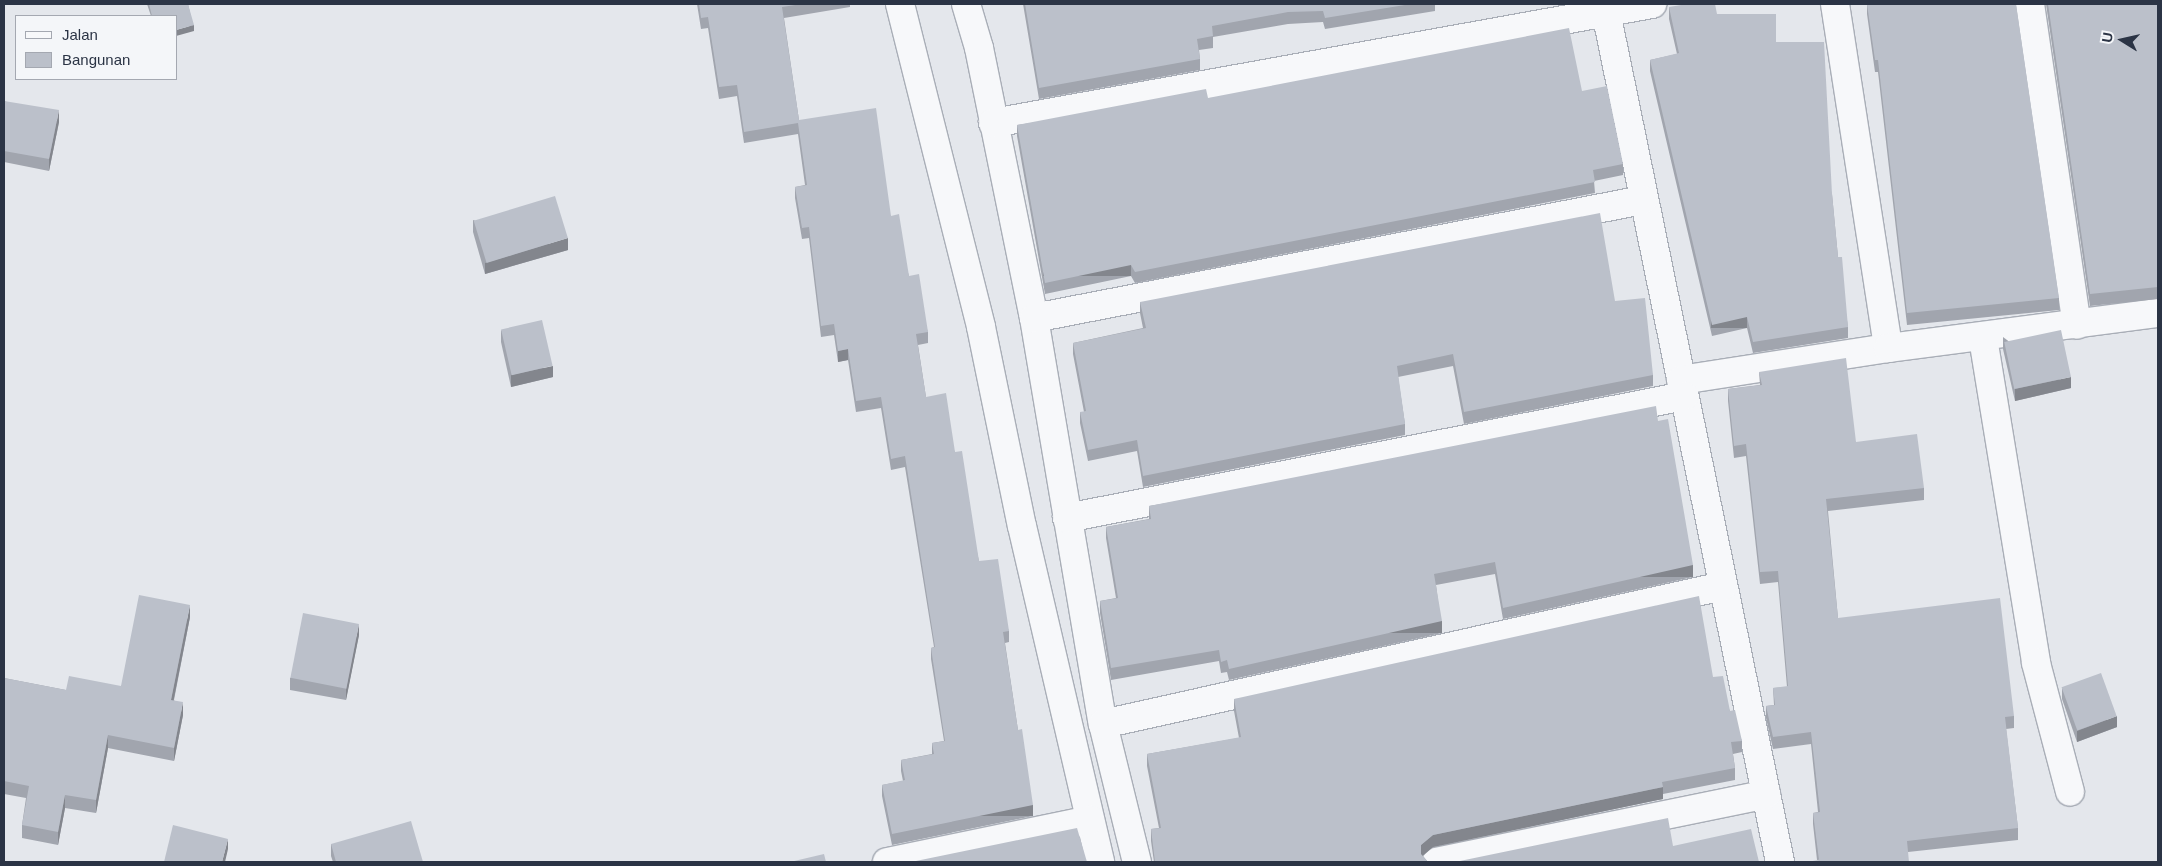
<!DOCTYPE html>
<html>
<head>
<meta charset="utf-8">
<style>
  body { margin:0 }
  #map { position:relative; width:2162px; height:866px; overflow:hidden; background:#e4e7ec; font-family:Helvetica,sans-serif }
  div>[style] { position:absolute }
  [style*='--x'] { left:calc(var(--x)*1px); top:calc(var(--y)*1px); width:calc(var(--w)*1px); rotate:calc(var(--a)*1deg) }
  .roads { filter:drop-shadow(1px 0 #a9aeb7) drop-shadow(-1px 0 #a9aeb7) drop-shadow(0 1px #a9aeb7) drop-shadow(0 -1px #a9aeb7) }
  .minor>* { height:28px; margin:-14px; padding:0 14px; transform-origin:14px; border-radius:14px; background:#f7f8fa }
  .wall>* { inset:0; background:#a1a5ae }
  .shaded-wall>* { inset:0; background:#83868d; transform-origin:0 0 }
  .building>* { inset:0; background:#bbc0ca; transform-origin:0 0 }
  span { translate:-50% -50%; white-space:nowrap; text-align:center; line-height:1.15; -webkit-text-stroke:4.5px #f4f6f9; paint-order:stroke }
  .frame { position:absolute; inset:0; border:5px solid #2b3445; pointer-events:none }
  .legend { position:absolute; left:15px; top:15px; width:162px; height:65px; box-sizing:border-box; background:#f4f6f9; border:1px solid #a4a8b1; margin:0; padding:6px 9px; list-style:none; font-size:15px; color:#2b3445 }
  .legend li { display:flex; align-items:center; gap:10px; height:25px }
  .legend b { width:25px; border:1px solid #a4a8b1 }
  .north { position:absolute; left:2097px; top:15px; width:50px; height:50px; -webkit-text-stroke:4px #f4f6f9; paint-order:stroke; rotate:280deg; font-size:14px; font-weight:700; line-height:20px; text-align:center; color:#2b3445 }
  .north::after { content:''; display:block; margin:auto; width:18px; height:22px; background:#2b3445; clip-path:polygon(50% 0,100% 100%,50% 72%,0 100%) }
</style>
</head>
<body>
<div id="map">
  <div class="roads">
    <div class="minor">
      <i style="--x:900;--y:4;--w:333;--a:75.9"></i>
      <i style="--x:981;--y:327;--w:203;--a:78.4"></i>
      <i style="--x:1022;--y:526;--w:345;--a:76.9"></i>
      <i style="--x:966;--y:4;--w:46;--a:73.5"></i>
      <i style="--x:979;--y:48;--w:276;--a:78.5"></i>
      <i style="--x:1034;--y:318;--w:412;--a:80.4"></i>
      <i style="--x:1103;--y:724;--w:142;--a:76.2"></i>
      <i style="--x:1835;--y:4;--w:348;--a:81.2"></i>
      <i style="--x:2030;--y:4;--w:324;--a:81.7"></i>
      <i style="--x:1606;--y:12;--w:868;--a:78.43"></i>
      <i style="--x:993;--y:123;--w:670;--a:-10.24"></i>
      <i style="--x:1034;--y:318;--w:620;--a:-10.97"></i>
      <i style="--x:1983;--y:338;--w:329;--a:80.7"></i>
      <i style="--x:2036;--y:663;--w:133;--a:75.2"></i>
      <i style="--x:1681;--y:380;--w:209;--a:-8.8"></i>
      <i style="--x:1888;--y:348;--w:272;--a:-7.4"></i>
      <i style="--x:1067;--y:518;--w:629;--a:-11.18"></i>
      <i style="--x:1103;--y:724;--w:635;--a:-12.55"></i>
      <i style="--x:887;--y:862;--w:207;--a:-11.7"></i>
      <i style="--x:1436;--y:862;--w:337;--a:-11.6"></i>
    </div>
  </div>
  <div class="wall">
    <i style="clip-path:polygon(147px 4px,188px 4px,194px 31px,176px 16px,151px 16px)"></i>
    <i style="clip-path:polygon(697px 4px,850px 4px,850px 7px,784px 18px,799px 120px,891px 216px,909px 276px,928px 332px,928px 343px,918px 345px,926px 397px,955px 452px,979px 561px,1009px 631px,1009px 642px,1005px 643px,1018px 730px,1033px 816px,892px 845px,882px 796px,882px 785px,903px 781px,901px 771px,901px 760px,932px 754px,932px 743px,944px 741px,931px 659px,931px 648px,934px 647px,905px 467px,891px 470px,881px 408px,856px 412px,848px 360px,838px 362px,834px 335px,821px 337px,809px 238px,802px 239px,795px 198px,795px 187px,805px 185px,798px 134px,744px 143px,737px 96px,719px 99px,708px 28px,701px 29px)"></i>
    <i style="clip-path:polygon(1023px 4px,1435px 4px,1435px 11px,1325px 29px,1323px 22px,1288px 24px,1213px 37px,1213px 48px,1199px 50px,1200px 59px,1200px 70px,1039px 99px)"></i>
    <i style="clip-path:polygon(1867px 4px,2059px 298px,2059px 310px,1907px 325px,1878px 72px,1875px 72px,1867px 14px)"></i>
    <i style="clip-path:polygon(2046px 4px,2158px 4px,2158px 299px,2090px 306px)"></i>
    <i style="clip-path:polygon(1669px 7px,1717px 14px,1776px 42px,1832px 194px,1838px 257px,1848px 327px,1848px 338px,1753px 353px,1747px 328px,1712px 336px,1650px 71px,1650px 60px,1677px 54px,1669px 19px)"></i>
    <i style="clip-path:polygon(1582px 91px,1623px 164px,1623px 175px,1594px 181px,1595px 193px,1135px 283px,1131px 276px,1045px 294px,1017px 136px,1017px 125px,1208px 98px)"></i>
    <i style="clip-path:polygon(4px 101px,59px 122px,49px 171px,4px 162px)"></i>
    <i style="clip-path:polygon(473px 220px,568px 250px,485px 274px,473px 232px)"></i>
    <i style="clip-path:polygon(1615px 301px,1653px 375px,1653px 386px,1464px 424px,1453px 366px,1398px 377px,1405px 424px,1405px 435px,1143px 487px,1137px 451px,1088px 461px,1080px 423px,1080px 412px,1084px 412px,1073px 354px,1073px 343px,1143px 328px,1140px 313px,1140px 302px)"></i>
    <i style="clip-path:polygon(501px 330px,553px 377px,511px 387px,501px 342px)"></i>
    <i style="clip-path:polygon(2003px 337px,2071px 388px,2015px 401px,2003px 349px)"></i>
    <i style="clip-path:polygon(1759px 372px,1856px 442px,1924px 488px,1924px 500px,1828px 511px,1838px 618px,2014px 716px,2014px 728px,2006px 729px,2018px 828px,2018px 840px,1908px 852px,1817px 860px,1813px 824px,1813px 813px,1818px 812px,1811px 744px,1773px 749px,1766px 718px,1766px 706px,1774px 705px,1773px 688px,1787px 687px,1778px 582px,1760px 584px,1746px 456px,1734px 458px,1728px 401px,1728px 389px,1760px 385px)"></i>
    <i style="clip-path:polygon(1658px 421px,1693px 577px,1503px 619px,1495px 574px,1436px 585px,1442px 633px,1229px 680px,1227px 672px,1221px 673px,1219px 661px,1111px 680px,1100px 613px,1100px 601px,1116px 598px,1106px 538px,1106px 527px,1149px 519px,1149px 506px)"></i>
    <i style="clip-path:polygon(190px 617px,174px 700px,183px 715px,174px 761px,108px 748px,96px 813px,65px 808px,58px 845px,22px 838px,22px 825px,26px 798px,4px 794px,4px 678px,66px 690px,121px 686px)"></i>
    <i style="clip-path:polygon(359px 635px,346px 700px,290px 690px,290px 678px)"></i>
    <i style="clip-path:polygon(1713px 677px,1730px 711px,1742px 741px,1742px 752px,1733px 754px,1735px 768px,1735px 780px,1663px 794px,1663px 799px,1433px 847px,1423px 856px,1428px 862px,1154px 862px,1151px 841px,1151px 829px,1159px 828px,1147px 766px,1147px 754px,1239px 738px,1234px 711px,1234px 699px)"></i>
    <i style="clip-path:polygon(2062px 688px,2117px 727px,2077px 742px,2062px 699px)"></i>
    <i style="clip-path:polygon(331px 844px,423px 862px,333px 862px,331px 856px)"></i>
  </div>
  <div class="shaded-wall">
    <i style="clip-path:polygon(194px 25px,194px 31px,176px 36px,176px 30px)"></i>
    <i style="clip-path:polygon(59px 110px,59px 122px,49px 171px,49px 159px)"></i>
    <i style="clip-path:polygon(568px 238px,568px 250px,485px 274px,485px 263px)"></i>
    <i style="left:1131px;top:265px;width:11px;height:88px;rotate:90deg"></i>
    <i style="left:1747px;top:317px;width:11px;height:36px;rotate:90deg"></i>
    <i style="clip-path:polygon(848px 349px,848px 360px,838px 362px,838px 351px)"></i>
    <i style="clip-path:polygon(553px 366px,553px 377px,511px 387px,511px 375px)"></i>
    <i style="clip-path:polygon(2071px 377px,2071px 388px,2015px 401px,2015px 389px)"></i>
    <i style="left:1693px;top:565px;width:12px;height:195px;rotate:90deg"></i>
    <i style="clip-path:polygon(190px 605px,190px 617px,171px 713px,171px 700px)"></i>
    <i style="left:1442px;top:621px;width:12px;height:218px;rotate:90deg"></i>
    <i style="clip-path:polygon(359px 624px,359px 635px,346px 700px,346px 689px)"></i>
    <i style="clip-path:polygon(183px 702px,183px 715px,174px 761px,174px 748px)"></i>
    <i style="clip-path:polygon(2117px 716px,2117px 727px,2077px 742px,2077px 731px)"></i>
    <i style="clip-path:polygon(108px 735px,108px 748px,96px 813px,96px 800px)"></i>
    <i style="clip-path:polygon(1663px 787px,1663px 799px,1433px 847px,1421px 857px,1421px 862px,1421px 845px,1433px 835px)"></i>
    <i style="clip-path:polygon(65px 795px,65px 808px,58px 845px,58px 832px)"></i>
    <i style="left:1033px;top:805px;width:11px;height:144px;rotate:90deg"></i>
    <i style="clip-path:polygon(228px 839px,228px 849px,225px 862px,222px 862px)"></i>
  </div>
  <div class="building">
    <i style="clip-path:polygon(149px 4px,188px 4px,194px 25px,176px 30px,176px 16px,152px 16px)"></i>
    <i style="clip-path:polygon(699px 4px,802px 4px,782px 7px,799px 120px,876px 108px,891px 216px,899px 214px,909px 276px,919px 274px,928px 332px,916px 334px,926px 397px,946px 393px,955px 452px,962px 451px,979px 561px,998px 559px,1009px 631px,1003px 632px,1018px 730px,1022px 729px,1033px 805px,892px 834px,882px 785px,905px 780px,901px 760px,934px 754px,932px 743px,945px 741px,931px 648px,935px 647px,905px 456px,891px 459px,881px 397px,856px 401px,848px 349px,838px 351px,834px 324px,821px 326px,809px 227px,802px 228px,795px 187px,807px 185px,798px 123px,744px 132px,737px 85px,719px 87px,708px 17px,701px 18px)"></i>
    <i style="clip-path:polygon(1025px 4px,1411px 4px,1325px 18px,1323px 11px,1288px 12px,1212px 26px,1213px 36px,1197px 39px,1200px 59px,1039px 88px)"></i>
    <i style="clip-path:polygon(1687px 4px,1715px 4px,1717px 14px,1776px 14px,1776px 42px,1824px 42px,1832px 194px,1838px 257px,1842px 257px,1848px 327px,1753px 342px,1747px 317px,1712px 325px,1650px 60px,1679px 53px,1669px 7px)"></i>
    <i style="clip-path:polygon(1867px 4px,2016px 4px,2059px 298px,1907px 313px,1878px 60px,1875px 60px)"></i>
    <i style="clip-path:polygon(2048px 4px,2158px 4px,2158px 287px,2090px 294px)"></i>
    <i style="clip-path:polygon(1569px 28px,1582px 91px,1607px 86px,1623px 164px,1593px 170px,1595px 182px,1135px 272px,1131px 265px,1045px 283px,1017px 125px,1206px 89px,1208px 98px)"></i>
    <i style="clip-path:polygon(4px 101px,59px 110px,49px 159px,4px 151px)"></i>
    <i style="left:555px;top:196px;width:44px;height:85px;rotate:73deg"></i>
    <i style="clip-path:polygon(1600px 213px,1615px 301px,1645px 298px,1653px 375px,1464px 412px,1453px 354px,1397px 366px,1405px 424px,1143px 476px,1137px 440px,1088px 450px,1080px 412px,1086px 411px,1073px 343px,1146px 328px,1140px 302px)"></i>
    <i style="left:542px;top:320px;width:47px;height:42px;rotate:77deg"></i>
    <i style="left:2061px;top:330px;width:48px;height:58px;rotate:78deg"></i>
    <i style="clip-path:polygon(1846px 358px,1856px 442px,1917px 434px,1924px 488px,1826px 499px,1838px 618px,2000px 598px,2014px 716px,2005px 717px,2018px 828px,1907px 841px,1909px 862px,1806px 862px,1819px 860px,1813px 813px,1820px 812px,1811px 732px,1773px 737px,1766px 706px,1775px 705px,1773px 688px,1788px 686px,1778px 571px,1760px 572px,1746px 444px,1734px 446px,1728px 389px,1762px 385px,1759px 372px)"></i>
    <i style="clip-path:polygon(1656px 406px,1658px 421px,1668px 419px,1693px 565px,1503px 608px,1495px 562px,1434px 574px,1442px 621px,1229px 669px,1227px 660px,1221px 662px,1219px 650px,1111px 668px,1100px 601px,1118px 598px,1106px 527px,1151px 519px,1149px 506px)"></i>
    <i style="clip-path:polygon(139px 595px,190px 605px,171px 700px,183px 702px,174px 748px,108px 735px,96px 800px,65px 795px,58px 832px,22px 825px,29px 786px,4px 781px,4px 678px,66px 690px,69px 676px,121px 686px)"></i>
    <i style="clip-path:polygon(1699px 596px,1713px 677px,1723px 676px,1730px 711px,1735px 710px,1742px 741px,1731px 742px,1735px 768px,1662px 782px,1663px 787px,1433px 835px,1421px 845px,1421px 854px,1428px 862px,1155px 862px,1151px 829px,1161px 828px,1147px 754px,1241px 737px,1234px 699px)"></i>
    <i style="left:303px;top:613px;width:57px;height:66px;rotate:11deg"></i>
    <i style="left:2101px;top:673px;width:46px;height:42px;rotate:70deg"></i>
    <i style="clip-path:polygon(1668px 818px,1673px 846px,1751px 829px,1759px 862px,1455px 862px)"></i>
    <i style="clip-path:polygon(411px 821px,423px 862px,336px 862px,331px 844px)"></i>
    <i style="clip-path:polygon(173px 825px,228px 839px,222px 862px,164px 862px)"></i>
    <i style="clip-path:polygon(1077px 828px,1087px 862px,911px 862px)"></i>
    <i style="clip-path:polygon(824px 854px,826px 862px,790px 862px)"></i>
  </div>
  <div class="frame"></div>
  <ul class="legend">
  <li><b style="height:6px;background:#f7f8fa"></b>Jalan</li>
  <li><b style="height:14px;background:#bbc0ca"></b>Bangunan</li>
  </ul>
  <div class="north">U</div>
</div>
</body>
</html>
